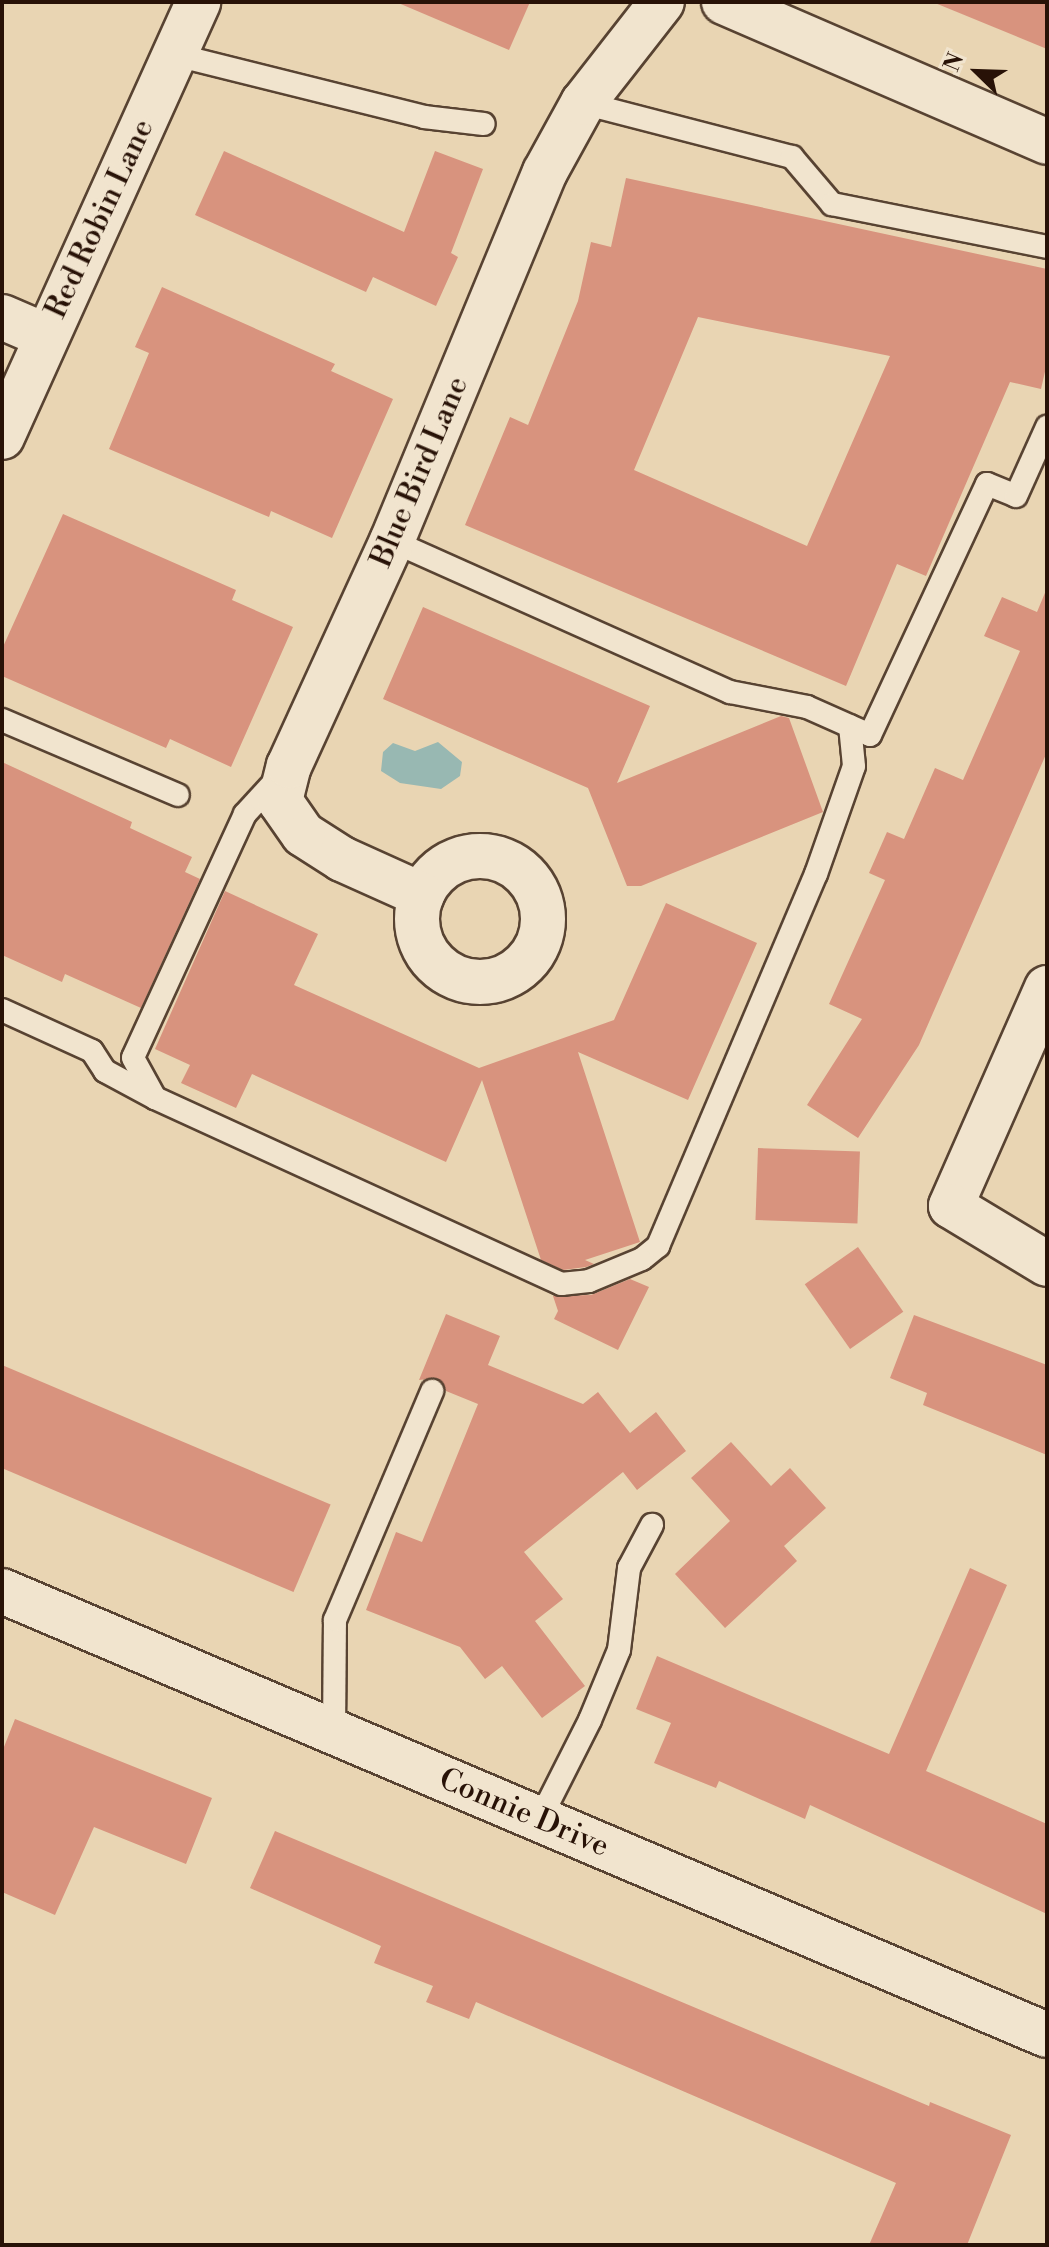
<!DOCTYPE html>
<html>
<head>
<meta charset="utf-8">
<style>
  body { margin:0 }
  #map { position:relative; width:1049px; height:2247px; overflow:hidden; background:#e9d5b3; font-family:"Libre Bodoni",serif }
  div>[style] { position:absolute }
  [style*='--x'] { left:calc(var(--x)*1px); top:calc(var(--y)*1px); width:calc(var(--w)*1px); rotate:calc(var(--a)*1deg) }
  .water>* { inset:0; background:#98b8b2 }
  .building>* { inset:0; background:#d8937e; transform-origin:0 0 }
  .roads { filter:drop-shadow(2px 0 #584332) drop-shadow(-2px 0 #584332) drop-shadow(0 2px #584332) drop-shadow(0 -2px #584332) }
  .lane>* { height:22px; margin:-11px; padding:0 11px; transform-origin:11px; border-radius:11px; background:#f1e4ce }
  .street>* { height:44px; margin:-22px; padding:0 22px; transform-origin:22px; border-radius:22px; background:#f1e4ce }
  .street>.ring { margin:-22px; padding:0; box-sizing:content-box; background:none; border:44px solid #f1e4ce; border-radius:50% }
  span { translate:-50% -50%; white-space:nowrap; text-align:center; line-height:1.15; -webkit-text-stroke:8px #f1e4ce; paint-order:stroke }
  .street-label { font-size:30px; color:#281207 }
  .frame { position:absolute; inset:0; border:4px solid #281207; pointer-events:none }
  .north { position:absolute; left:937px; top:32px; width:80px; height:80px; -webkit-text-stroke:6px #f1e4ce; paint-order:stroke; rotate:293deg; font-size:22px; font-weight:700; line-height:32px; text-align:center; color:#281207 }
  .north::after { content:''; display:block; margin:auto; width:28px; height:36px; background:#281207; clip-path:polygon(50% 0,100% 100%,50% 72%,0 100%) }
</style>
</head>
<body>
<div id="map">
  <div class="water">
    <i style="clip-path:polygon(438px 742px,462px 762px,460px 776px,441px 789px,400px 783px,381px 771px,383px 752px,393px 743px,415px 751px)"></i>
  </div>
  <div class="building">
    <i style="clip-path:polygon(396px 2px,530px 2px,509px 50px)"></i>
    <i style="clip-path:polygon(1047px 2px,1047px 49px,935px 3px,935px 2px)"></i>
    <i style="clip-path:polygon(224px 151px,404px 232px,435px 151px,483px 169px,451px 253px,458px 257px,436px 306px,373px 277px,366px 292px,195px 215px)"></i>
    <i style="clip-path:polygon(evenodd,626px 178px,1047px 269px,1047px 363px,1041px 389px,1010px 382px,926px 576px,897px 564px,846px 686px,465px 525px,510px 417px,528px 425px,578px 301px,591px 242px,611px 247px,626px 178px,698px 317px,890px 356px,807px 546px,634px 470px,698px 317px)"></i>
    <i style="clip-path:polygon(162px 287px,335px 364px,331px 371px,393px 399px,332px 538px,271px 511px,269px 517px,109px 449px,149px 353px,135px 347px)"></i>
    <i style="clip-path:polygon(63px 514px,236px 590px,232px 600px,293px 627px,231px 767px,170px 739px,166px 748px,2px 676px,2px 649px)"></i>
    <i style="clip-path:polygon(1047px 588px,1047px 752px,919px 1045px,858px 1138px,807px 1105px,862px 1019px,829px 1004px,885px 880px,869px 873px,887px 832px,904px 839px,935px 768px,963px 780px,1020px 651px,984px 636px,1002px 597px,1037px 612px)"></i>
    <i style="clip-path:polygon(423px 607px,650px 706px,617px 783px,781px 716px,789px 718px,823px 812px,641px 886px,627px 886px,588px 788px,383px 699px)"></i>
    <i style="clip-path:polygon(2px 762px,132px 822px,130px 828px,192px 857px,185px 872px,200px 879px,141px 1008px,65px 974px,62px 982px,2px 955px)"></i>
    <i style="clip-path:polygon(225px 891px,318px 934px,294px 985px,479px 1068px,614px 1020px,666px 903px,757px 943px,688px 1100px,578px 1052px,640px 1242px,585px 1260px,594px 1264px,586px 1267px,563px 1270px,541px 1260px,482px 1080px,446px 1162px,252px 1074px,236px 1108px,181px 1083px,190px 1065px,155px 1049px)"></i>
    <i style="left:758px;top:1148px;width:102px;height:72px;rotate:2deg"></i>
    <i style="left:858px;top:1247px;width:79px;height:65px;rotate:55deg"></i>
    <i style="clip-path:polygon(630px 1279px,649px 1287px,618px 1350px,554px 1319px,558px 1311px,553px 1296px,591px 1295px)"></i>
    <i style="clip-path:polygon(446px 1314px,500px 1336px,488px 1365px,583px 1404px,598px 1392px,630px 1433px,656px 1412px,686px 1451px,637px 1490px,623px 1472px,524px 1552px,563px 1599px,535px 1621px,585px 1686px,542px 1718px,502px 1666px,485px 1679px,460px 1647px,366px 1610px,396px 1532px,422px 1542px,478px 1404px,446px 1391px,437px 1378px,419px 1380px)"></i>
    <i style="clip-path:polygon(914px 1315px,1047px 1365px,1047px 1455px,923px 1405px,927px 1393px,890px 1378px)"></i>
    <i style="left:2px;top:1365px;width:357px;height:95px;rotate:23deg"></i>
    <i style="clip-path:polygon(731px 1442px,771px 1486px,790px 1468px,826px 1508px,784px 1546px,797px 1561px,725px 1628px,675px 1574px,730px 1521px,691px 1478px)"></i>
    <i style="clip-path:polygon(970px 1568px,1007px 1585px,926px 1771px,1047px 1824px,1047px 1914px,810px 1805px,805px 1819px,719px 1781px,716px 1788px,654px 1763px,671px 1723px,636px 1709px,657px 1656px,889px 1754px)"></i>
    <i style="clip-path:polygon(15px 1719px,212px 1798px,186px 1864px,94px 1827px,55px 1915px,2px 1892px,2px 1752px)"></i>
    <i style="clip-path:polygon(275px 1831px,929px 2106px,930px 2102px,1011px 2135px,967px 2245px,869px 2245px,896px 2183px,476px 2002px,469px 2019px,426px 2002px,433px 1986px,374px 1963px,381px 1946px,250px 1888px)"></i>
  </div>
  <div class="roads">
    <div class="lane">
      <i style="--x:176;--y:55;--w:256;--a:14"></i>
      <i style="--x:424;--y:117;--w:60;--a:6.7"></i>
      <i style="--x:583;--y:103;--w:216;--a:14.5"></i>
      <i style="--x:792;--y:157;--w:62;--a:49.6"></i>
      <i style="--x:832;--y:204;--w:219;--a:11.3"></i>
      <i style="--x:392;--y:541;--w:370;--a:24.1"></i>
      <i style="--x:730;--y:692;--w:78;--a:11"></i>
      <i style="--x:807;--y:707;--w:69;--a:24"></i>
      <i style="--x:870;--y:735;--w:277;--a:-65"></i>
      <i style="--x:987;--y:484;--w:31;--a:22"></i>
      <i style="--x:1016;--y:496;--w:76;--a:-65.8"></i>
      <i style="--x:2;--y:720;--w:191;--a:23.1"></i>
      <i style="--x:278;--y:778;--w:49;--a:132.5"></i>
      <i style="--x:245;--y:814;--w:268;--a:114.7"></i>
      <i style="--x:133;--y:1058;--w:46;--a:61.2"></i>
      <i style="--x:155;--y:1098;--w:447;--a:24.6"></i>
      <i style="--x:561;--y:1284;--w:28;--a:-6"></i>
      <i style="--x:589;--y:1281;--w:57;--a:-22.5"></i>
      <i style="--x:642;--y:1259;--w:21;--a:-39"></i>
      <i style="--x:658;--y:1246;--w:404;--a:-67"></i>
      <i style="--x:816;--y:874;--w:114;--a:-70.6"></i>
      <i style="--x:854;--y:766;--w:40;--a:-95.7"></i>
      <i style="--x:2;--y:1010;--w:99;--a:24.5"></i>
      <i style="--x:92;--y:1051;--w:24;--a:57"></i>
      <i style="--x:105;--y:1071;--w:57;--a:28.4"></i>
      <i style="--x:334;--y:1732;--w:112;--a:-89.5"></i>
      <i style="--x:335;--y:1620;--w:249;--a:-67"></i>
      <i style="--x:540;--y:1819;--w:111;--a:-63.2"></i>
      <i style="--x:590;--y:1720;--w:76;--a:-67.5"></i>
      <i style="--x:619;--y:1650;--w:83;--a:-83"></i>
      <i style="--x:629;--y:1568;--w:49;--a:-61.9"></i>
    </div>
    <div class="street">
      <i style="--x:724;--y:2;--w:352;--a:23.4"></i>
      <i style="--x:2;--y:317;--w:48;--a:23.4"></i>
      <i style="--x:2;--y:437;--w:477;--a:-65.7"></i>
      <i class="ring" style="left:417px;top:856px;width:82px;height:82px"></i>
      <i style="--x:422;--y:895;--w:88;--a:-155.8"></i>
      <i style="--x:342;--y:859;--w:46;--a:-147.3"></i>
      <i style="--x:303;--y:834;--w:40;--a:-124.9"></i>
      <i style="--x:280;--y:801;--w:36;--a:-76"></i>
      <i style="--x:289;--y:766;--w:247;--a:-65.4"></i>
      <i style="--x:392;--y:541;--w:399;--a:-67.5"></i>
      <i style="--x:545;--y:172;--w:79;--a:-61.2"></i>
      <i style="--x:583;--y:103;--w:128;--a:-52"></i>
      <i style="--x:1047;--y:988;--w:238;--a:113.8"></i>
      <i style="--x:951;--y:1206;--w:112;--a:31.1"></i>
      <i style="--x:2;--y:1591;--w:1135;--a:23.02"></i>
    </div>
  </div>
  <div class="street-label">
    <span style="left:100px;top:219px;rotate:-65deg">Red Robin Lane</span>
    <span style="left:420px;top:472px;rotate:-67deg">Blue Bird Lane</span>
    <span style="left:524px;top:1813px;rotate:23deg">Connie Drive</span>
  </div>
  <div class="frame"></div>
  <div class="north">N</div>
</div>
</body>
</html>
